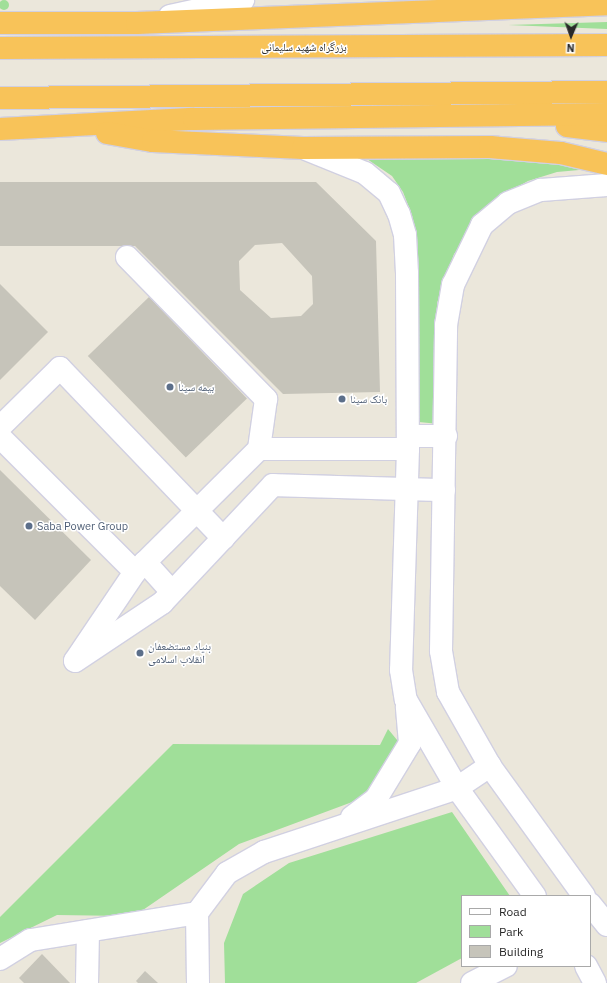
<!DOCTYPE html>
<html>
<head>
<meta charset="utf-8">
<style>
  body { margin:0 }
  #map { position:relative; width:607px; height:983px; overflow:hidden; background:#ebe7db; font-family:"IBM Plex Sans","Noto Naskh Arabic",sans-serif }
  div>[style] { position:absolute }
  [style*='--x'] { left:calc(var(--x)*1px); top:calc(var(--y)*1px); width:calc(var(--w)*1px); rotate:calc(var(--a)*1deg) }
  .green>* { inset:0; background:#a0df99 }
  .round { border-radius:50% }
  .building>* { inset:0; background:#c6c4ba; transform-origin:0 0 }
  .roads { filter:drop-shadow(1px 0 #d1d0e1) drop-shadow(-1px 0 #d1d0e1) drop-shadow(0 1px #d1d0e1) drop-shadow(0 -1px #d1d0e1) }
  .minor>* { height:22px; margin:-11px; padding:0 11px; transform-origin:11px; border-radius:11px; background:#fff }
  .highway>* { height:22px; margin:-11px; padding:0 11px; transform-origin:11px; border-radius:11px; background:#f8c359 }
  .dots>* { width:11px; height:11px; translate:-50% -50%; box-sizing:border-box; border:2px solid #fff; border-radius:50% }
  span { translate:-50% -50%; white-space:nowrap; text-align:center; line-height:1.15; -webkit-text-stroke:3px #fff; paint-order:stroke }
  .street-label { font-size:11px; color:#292929 }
  .service-label { font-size:11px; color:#4e5e75 }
  .left { translate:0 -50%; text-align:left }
  .legend { position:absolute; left:461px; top:895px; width:130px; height:72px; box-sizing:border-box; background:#fff; border:1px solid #a9a9a9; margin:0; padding:5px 7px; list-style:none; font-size:12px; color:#292929 }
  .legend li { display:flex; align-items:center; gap:8px; height:20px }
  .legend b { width:20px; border:1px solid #a9a9a9 }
  .north { position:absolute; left:551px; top:16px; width:40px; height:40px; -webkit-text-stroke:3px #fff; paint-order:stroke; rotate:182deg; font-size:11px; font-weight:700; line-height:16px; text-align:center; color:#292929 }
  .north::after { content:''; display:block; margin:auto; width:14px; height:18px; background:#292929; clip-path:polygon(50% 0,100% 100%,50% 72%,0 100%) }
</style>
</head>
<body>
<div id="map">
  <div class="green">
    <i class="round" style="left:-1px;top:0;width:10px;height:10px"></i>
    <i style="clip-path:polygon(607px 22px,607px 29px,508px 25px)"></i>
    <i style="clip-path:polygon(501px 158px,552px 160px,590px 169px,557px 172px,528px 181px,499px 197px,454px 254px,437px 303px,439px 424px,419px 422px,416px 239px,412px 215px,403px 192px,392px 176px,367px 159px)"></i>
    <i style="clip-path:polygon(388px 729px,402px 746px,363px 798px,239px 844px,140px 912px,125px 916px,57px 915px,0 943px,0 917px,173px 744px,380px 745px)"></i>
    <i style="clip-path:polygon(452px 812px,510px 896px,462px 896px,462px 958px,416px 983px,225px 983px,224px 943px,243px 894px,289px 863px)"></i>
  </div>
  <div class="building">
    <i style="clip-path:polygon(evenodd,0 182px,316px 182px,376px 241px,380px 392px,283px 394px,135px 246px,0 246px,0 182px,282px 243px,312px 276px,313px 304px,301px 316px,271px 318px,240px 290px,239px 261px,255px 245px,282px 243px)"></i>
    <i style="clip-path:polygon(0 284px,48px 332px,0 380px)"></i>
    <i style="left:149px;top:297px;width:141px;height:85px;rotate:46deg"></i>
    <i style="clip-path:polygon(0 470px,91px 560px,35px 620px,0 586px)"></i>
    <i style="clip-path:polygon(42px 954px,70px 983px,24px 983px,19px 978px)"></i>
    <i style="clip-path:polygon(145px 971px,158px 983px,138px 983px,136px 981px)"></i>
  </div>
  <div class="roads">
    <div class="minor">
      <i style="--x:170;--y:16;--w:75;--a:-12.4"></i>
      <i style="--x:306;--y:149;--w:64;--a:22.1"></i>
      <i style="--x:365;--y:173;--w:31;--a:40"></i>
      <i style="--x:389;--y:193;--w:23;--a:65"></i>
      <i style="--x:399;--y:214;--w:22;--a:74"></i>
      <i style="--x:405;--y:235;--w:38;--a:87"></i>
      <i style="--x:407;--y:273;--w:176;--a:89.7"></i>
      <i style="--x:408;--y:449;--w:221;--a:91.8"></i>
      <i style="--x:401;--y:670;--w:30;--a:81"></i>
      <i style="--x:406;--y:700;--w:102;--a:59.9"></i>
      <i style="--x:457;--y:788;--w:133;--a:54.2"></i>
      <i style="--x:127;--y:257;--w:199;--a:45.6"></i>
      <i style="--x:266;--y:399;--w:50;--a:98"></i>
      <i style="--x:0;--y:427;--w:84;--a:-44.5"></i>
      <i style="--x:60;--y:368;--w:236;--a:46.2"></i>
      <i style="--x:408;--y:436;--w:38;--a:0"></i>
      <i style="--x:0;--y:437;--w:191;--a:45"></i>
      <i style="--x:408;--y:449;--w:149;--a:180"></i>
      <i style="--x:259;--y:449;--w:175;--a:135.2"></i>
      <i style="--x:135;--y:572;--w:107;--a:124"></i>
      <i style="--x:75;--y:661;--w:105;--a:-33.7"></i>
      <i style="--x:162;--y:603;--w:162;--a:-46.8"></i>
      <i style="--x:273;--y:485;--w:171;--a:1.7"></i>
      <i style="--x:145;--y:562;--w:40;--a:48"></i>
      <i style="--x:352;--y:817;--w:30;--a:-37"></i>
      <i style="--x:376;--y:799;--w:66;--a:-58.7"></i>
      <i style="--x:410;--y:743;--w:36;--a:-95"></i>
      <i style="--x:584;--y:896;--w:160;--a:-125.9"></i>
      <i style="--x:490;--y:766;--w:85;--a:-119.6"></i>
      <i style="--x:448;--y:692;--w:42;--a:-99.7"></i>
      <i style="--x:441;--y:651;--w:326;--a:-89.1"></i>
      <i style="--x:446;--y:325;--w:41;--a:-80.1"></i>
      <i style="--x:453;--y:285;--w:67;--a:-64.2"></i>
      <i style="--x:482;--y:225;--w:34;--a:-40"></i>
      <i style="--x:508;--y:203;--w:35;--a:-22"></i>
      <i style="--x:541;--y:190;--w:66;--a:-4.3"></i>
      <i style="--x:590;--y:904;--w:27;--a:51"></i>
      <i style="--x:0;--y:959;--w:36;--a:-32"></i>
      <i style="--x:31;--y:940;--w:168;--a:-9.2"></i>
      <i style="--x:586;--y:966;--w:19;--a:62"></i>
      <i style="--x:87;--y:983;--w:52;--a:-88.9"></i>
      <i style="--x:198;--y:983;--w:70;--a:-90.8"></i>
      <i style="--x:197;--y:913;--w:50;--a:-53.1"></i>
      <i style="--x:227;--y:873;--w:43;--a:-29.6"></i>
      <i style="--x:264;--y:852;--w:203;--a:-18.3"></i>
      <i style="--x:457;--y:788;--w:40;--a:-34"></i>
      <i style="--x:472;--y:983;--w:38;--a:-27"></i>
    </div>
    <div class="highway">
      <i style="--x:0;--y:23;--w:137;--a:0"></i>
      <i style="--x:137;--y:23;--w:470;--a:-2.3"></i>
      <i style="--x:0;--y:48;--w:607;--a:-0.28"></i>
      <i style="--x:0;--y:98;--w:607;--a:-0.57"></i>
      <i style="--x:567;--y:126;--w:40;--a:7.1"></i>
      <i style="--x:0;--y:129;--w:194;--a:-3"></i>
      <i style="--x:194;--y:119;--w:413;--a:-0.7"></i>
      <i style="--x:107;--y:133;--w:47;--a:9.9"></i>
      <i style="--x:153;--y:141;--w:150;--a:2.7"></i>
      <i style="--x:303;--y:148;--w:187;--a:-0.3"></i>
      <i style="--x:490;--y:147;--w:71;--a:4.8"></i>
      <i style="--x:561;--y:153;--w:47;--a:13.4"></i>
    </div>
  </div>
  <div class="dots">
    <i style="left:170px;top:387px;background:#5c6f8a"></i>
    <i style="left:342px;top:399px;background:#5c6f8a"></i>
    <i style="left:29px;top:526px;background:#5c6f8a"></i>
    <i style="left:140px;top:653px;background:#5c6f8a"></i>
  </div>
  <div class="street-label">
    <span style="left:304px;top:47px">بزرگراه شهید سلیمانی</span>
  </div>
  <div class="service-label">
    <span class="left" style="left:178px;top:387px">بیمه سینا</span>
    <span class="left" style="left:350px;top:399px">بانک سینا</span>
    <span class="left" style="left:37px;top:526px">Saba Power Group</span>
    <span class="left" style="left:148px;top:653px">بنیاد مستضعفان<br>انقلاب اسلامی</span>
  </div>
  <ul class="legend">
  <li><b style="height:5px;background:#fff"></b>Road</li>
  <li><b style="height:11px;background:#a0df99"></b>Park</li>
  <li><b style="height:11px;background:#c6c4ba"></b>Building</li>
  </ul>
  <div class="north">N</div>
</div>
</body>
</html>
